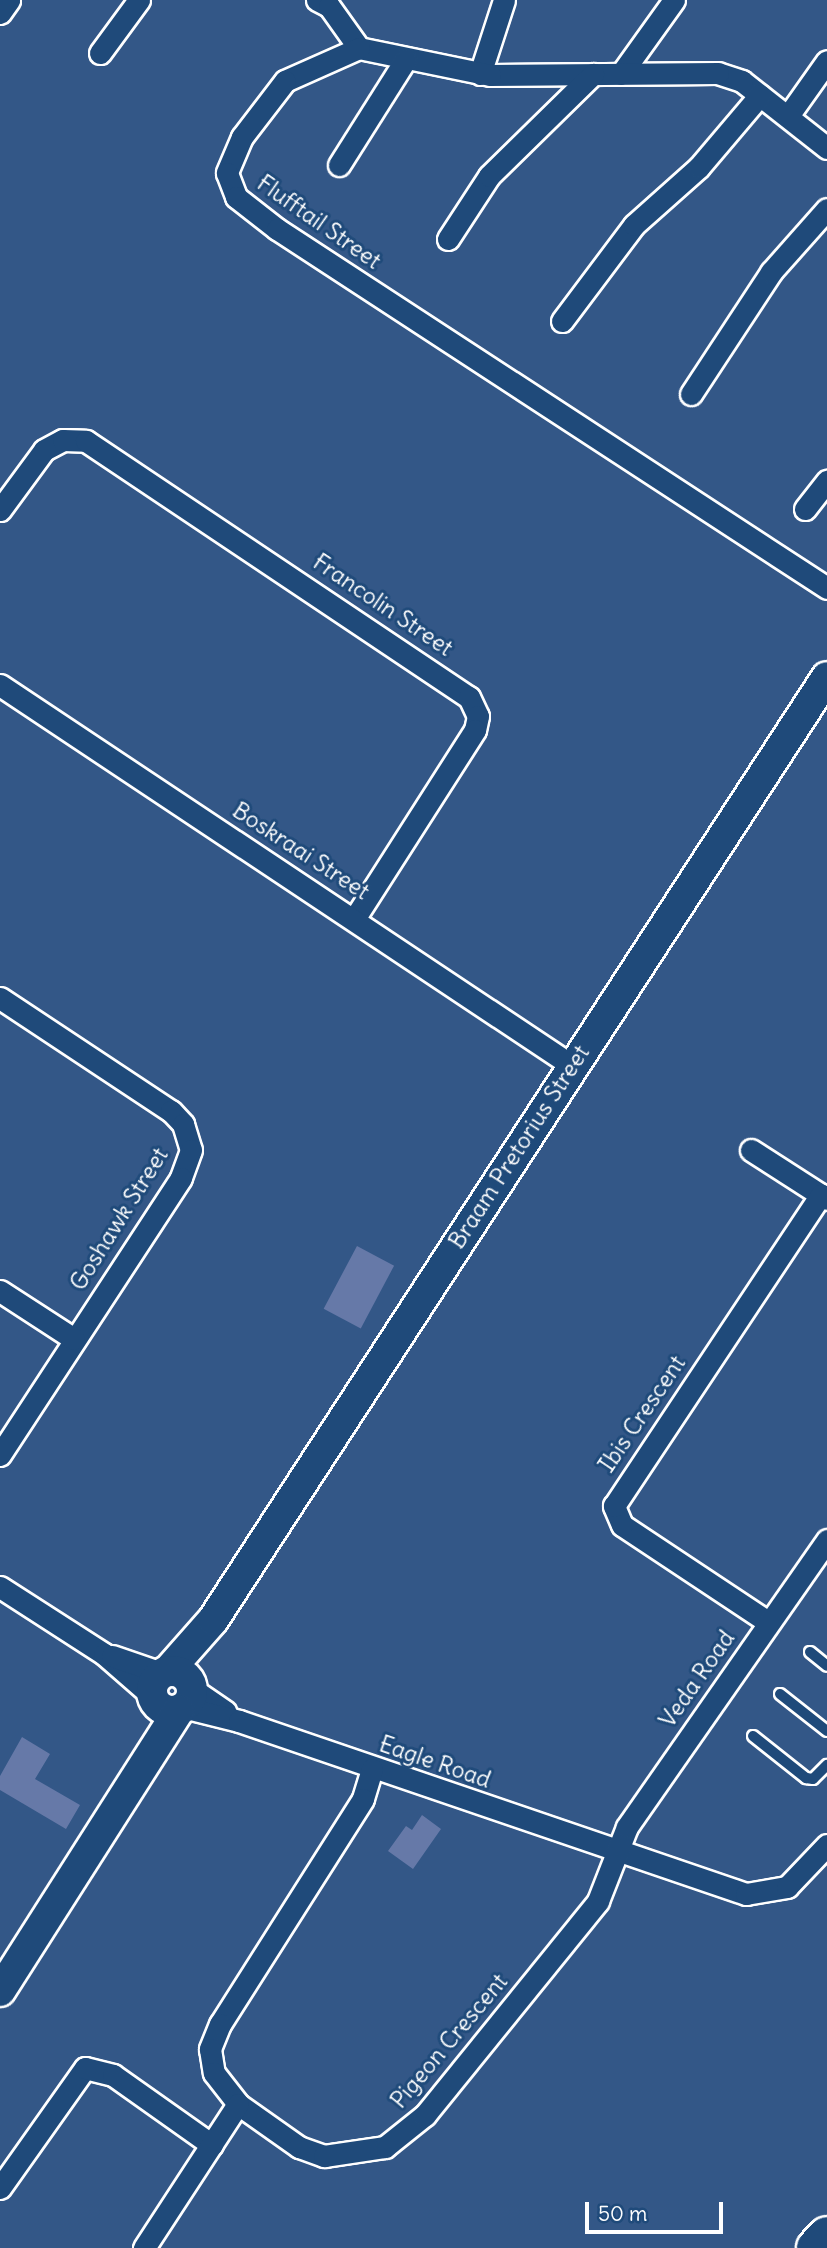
<!DOCTYPE html>
<html>
<head>
<meta charset="utf-8">
<style>
  body { margin:0 }
  #map { position:relative; width:827px; height:2248px; overflow:hidden; background:#335787; font-family:Delius,sans-serif }
  div>[style] { position:absolute }
  [style*='--x'] { left:calc(var(--x)*1px); top:calc(var(--y)*1px); width:calc(var(--w)*1px); rotate:calc(var(--a)*1deg) }
  .building>* { inset:0; background:#6679a8; transform-origin:0 0 }
  .roads { filter:drop-shadow(2px 0 #fff) drop-shadow(-2px 0 #fff) drop-shadow(0 2px #fff) drop-shadow(0 -2px #fff) }
  .lane>* { height:10px; margin:-5px; padding:0 5px; transform-origin:5px; border-radius:5px; background:#1f4a7a }
  .street>* { height:21px; margin:-10.5px; padding:0 10.5px; transform-origin:10.5px; border-radius:10.5px; background:#1f4a7a }
  .secondary>* { height:30px; margin:-15px; padding:0 15px; transform-origin:15px; border-radius:15px; background:#1f4a7a }
  .secondary>.ring { margin:-15px; padding:0; box-sizing:content-box; background:none; border:30px solid #1f4a7a; border-radius:50% }
  .highway>* { height:38px; margin:-19px; padding:0 19px; transform-origin:19px; border-radius:19px; background:#1f4a7a }
  span { translate:-50% -50%; white-space:nowrap; text-align:center; line-height:1.15; -webkit-text-stroke:6px #1f4a7a; paint-order:stroke }
  .street-label { font-size:23px; color:#fff }
  .scale { position:absolute; left:585px; top:2202px; width:138px; height:32px; box-sizing:border-box; border:4px solid #fff; border-top:0; padding-left:9px; font-size:21px; line-height:24px; white-space:nowrap; color:#fff; -webkit-text-stroke:5px #1f4a7a; paint-order:stroke }
</style>
</head>
<body>
<div id="map">
  <div class="building">
    <i style="left:357px;top:1246px;width:42px;height:71px;rotate:28deg"></i>
    <i style="clip-path:polygon(22px 1737px,50px 1754px,35px 1779px,80px 1805px,66px 1829px,0 1790px,0 1776px)"></i>
    <i style="clip-path:polygon(422px 1815px,441px 1829px,413px 1869px,388px 1851px,406px 1826px,412px 1830px)"></i>
  </div>
  <div class="roads">
    <div class="lane">
      <i style="--x:810;--y:1652;--w:22;--a:39"></i>
      <i style="--x:780;--y:1694;--w:60;--a:38.2"></i>
      <i style="--x:753;--y:1736;--w:68;--a:38.4"></i>
      <i style="--x:806;--y:1778;--w:7;--a:8"></i>
      <i style="--x:813;--y:1779;--w:20;--a:-45"></i>
    </div>
    <div class="street">
      <i style="--x:317;--y:0;--w:13;--a:27"></i>
      <i style="--x:329;--y:6;--w:52;--a:54.5"></i>
      <i style="--x:0;--y:13;--w:16;--a:-55"></i>
      <i style="--x:100;--y:53;--w:66;--a:-53.7"></i>
      <i style="--x:480;--y:74;--w:78;--a:-72"></i>
      <i style="--x:621;--y:74;--w:91;--a:-54.4"></i>
      <i style="--x:788;--y:116;--w:67;--a:-54.7"></i>
      <i style="--x:827;--y:148;--w:108;--a:-141.8"></i>
      <i style="--x:742;--y:81;--w:25;--a:-162"></i>
      <i style="--x:718;--y:73;--w:228;--a:179.5"></i>
      <i style="--x:490;--y:75;--w:134;--a:-168.4"></i>
      <i style="--x:359;--y:48;--w:81;--a:156"></i>
      <i style="--x:285;--y:81;--w:71;--a:127.5"></i>
      <i style="--x:242;--y:137;--w:39;--a:113"></i>
      <i style="--x:227;--y:173;--w:26;--a:69"></i>
      <i style="--x:236;--y:197;--w:52;--a:38"></i>
      <i style="--x:277;--y:229;--w:657;--a:33.13"></i>
      <i style="--x:339;--y:165;--w:125;--a:-57.7"></i>
      <i style="--x:448;--y:239;--w:75;--a:-56.9"></i>
      <i style="--x:489;--y:176;--w:146;--a:-44.4"></i>
      <i style="--x:562;--y:321;--w:120;--a:-53.1"></i>
      <i style="--x:634;--y:225;--w:87;--a:-41.7"></i>
      <i style="--x:699;--y:167;--w:94;--a:-49.7"></i>
      <i style="--x:691;--y:394;--w:146;--a:-56.7"></i>
      <i style="--x:771;--y:272;--w:84;--a:-48.4"></i>
      <i style="--x:805;--y:509;--w:36;--a:-52"></i>
      <i style="--x:0;--y:510;--w:74;--a:-53.7"></i>
      <i style="--x:44;--y:450;--w:21;--a:-28"></i>
      <i style="--x:63;--y:440;--w:23;--a:2"></i>
      <i style="--x:86;--y:441;--w:461;--a:33.8"></i>
      <i style="--x:469;--y:697;--w:21;--a:65"></i>
      <i style="--x:478;--y:716;--w:14;--a:102"></i>
      <i style="--x:475;--y:730;--w:223;--a:122.6"></i>
      <i style="--x:0;--y:685;--w:686;--a:33.64"></i>
      <i style="--x:0;--y:998;--w:205;--a:33.5"></i>
      <i style="--x:171;--y:1111;--w:18;--a:47"></i>
      <i style="--x:183;--y:1124;--w:27;--a:73"></i>
      <i style="--x:191;--y:1150;--w:30;--a:110"></i>
      <i style="--x:181;--y:1178;--w:331;--a:123.2"></i>
      <i style="--x:751;--y:1150;--w:90;--a:32.8"></i>
      <i style="--x:0;--y:1291;--w:88;--a:33"></i>
      <i style="--x:0;--y:1587;--w:124;--a:32.8"></i>
      <i style="--x:104;--y:1654;--w:64;--a:41.2"></i>
      <i style="--x:768;--y:1622;--w:175;--a:-146.4"></i>
      <i style="--x:622;--y:1525;--w:21;--a:-113"></i>
      <i style="--x:614;--y:1506;--w:374;--a:-56.4"></i>
      <i style="--x:112;--y:1656;--w:53;--a:18.8"></i>
      <i style="--x:191;--y:1688;--w:42;--a:34.4"></i>
      <i style="--x:183;--y:1707;--w:58;--a:14"></i>
      <i style="--x:239;--y:1721;--w:536;--a:18.84"></i>
      <i style="--x:746;--y:1894;--w:42;--a:-9.7"></i>
      <i style="--x:787;--y:1887;--w:58;--a:-46.4"></i>
      <i style="--x:372;--y:1769;--w:31;--a:107"></i>
      <i style="--x:363;--y:1799;--w:267;--a:122.4"></i>
      <i style="--x:220;--y:2024;--w:27;--a:112"></i>
      <i style="--x:210;--y:2049;--w:24;--a:81"></i>
      <i style="--x:214;--y:2073;--w:39;--a:52"></i>
      <i style="--x:238;--y:2104;--w:75;--a:35.2"></i>
      <i style="--x:299;--y:2147;--w:27;--a:20"></i>
      <i style="--x:324;--y:2156;--w:62;--a:-8.4"></i>
      <i style="--x:385;--y:2147;--w:51;--a:-38.7"></i>
      <i style="--x:425;--y:2115;--w:275;--a:-51"></i>
      <i style="--x:598;--y:1901;--w:79;--a:-68.6"></i>
      <i style="--x:627;--y:1827;--w:350;--a:-55.1"></i>
      <i style="--x:0;--y:2188;--w:147;--a:-54.7"></i>
      <i style="--x:85;--y:2068;--w:29;--a:14"></i>
      <i style="--x:113;--y:2075;--w:121;--a:35.3"></i>
      <i style="--x:144;--y:2248;--w:172;--a:-56.9"></i>
    </div>
    <div class="secondary">
      <i style="--x:168;--y:1671;--w:68;--a:-48.6"></i>
      <i style="--x:213;--y:1620;--w:1125;--a:-56.93"></i>
      <i class="ring" style="left:152px;top:1671px;width:10px;height:10px"></i>
      <i style="--x:0;--y:1991;--w:333;--a:-57.5"></i>
    </div>
    <div class="highway">
      <i style="--x:816;--y:2248;--w:16;--a:-47"></i>
    </div>
  </div>
  <div class="street-label">
    <span style="left:319px;top:222px;rotate:35deg">Flufftail Street</span>
    <span style="left:383px;top:605px;rotate:34deg">Francolin Street</span>
    <span style="left:301px;top:851px;rotate:33deg">Boskraai Street</span>
    <span style="left:519px;top:1147px;rotate:-57deg">Braam Pretorius Street</span>
    <span style="left:119px;top:1219px;rotate:-58deg">Goshawk Street</span>
    <span style="left:642px;top:1414px;rotate:-56deg">Ibis Crescent</span>
    <span style="left:697px;top:1679px;rotate:-55deg">Veda Road</span>
    <span style="left:435px;top:1762px;rotate:19deg">Eagle Road</span>
    <span style="left:449px;top:2041px;rotate:-50deg">Pigeon Crescent</span>
  </div>
  <div class="scale">50 m</div>
</div>
</body>
</html>
